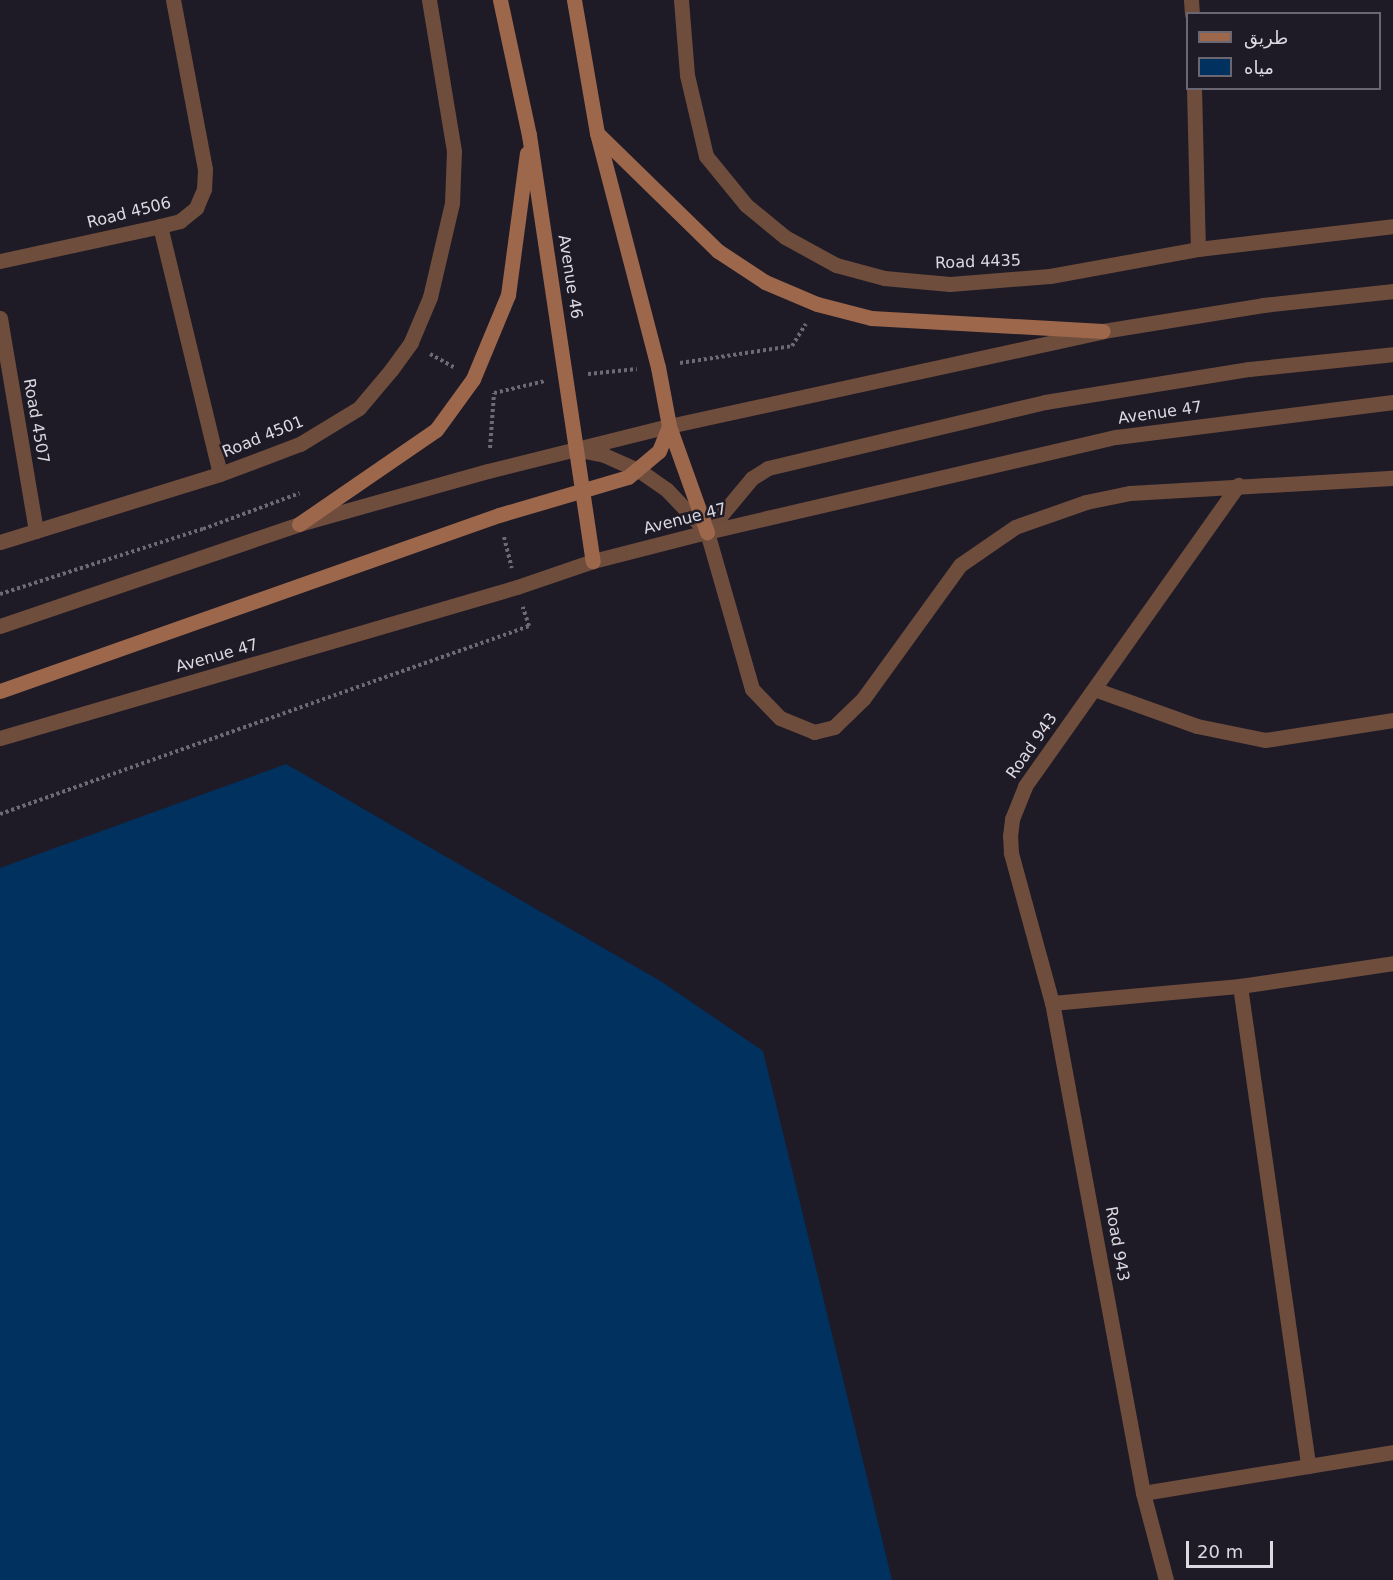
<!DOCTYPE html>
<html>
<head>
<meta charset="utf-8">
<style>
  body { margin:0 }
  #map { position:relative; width:1393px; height:1580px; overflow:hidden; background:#1e1b27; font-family:"DejaVu Sans",Vazirmatn,sans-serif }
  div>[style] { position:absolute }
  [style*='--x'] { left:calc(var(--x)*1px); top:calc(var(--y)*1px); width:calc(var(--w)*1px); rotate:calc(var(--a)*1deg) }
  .water>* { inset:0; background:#00315f }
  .path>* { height:4px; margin-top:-2px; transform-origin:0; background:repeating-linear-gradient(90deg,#6c6a75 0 3px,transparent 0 6px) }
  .minor>* { height:15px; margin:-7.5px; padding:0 7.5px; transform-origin:7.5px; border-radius:7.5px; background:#6f4d3c }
  .tertiary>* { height:15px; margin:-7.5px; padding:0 7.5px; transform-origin:7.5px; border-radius:7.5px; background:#6f4d3c }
  .secondary>* { height:15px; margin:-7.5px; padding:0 7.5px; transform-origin:7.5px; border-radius:7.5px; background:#9d674c }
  span { translate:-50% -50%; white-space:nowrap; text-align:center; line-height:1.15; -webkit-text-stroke:5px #1e1b27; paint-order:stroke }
  .street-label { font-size:16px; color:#dbdae3 }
  .legend { position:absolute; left:1186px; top:12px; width:195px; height:78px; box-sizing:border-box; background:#1e1b27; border:2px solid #6a6772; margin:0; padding:8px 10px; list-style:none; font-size:18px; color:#dbdae3 }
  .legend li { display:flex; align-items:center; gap:12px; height:30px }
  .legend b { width:30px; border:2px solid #6a6772 }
  .scale { position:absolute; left:1186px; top:1541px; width:87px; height:27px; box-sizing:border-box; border:3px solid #dbdae3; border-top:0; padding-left:8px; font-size:18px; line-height:21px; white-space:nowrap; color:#dbdae3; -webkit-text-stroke:4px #1e1b27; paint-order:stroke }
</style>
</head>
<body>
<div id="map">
  <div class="water">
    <i style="clip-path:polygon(286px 764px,662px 982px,763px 1051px,892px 1580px,0 1580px,0 868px)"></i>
  </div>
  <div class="path">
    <i style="--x:430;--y:354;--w:29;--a:29"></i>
    <i style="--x:680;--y:363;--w:113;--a:-8.6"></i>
    <i style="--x:792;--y:346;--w:26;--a:-58"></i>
    <i style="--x:588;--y:374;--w:49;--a:-5.8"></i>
    <i style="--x:494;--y:393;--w:52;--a:-13.2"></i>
    <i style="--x:490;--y:448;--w:55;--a:-85.8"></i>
    <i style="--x:504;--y:537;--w:32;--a:76"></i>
    <i style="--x:0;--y:594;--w:213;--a:-17.8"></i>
    <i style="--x:203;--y:529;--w:103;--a:-20.4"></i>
    <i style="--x:0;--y:814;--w:561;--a:-19.56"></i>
    <i style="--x:529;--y:626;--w:20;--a:-108"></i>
  </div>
  <div class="minor">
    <i style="--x:681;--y:0;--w:75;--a:85.4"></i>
    <i style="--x:687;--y:75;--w:83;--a:76.8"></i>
    <i style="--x:706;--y:156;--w:63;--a:50.8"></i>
    <i style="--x:746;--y:205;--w:50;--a:39.4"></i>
    <i style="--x:785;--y:237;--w:58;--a:28.8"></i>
    <i style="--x:836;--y:265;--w:50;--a:15.2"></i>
    <i style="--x:884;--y:278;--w:66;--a:5.2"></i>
    <i style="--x:950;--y:284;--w:100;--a:-4.6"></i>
    <i style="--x:1050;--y:276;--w:150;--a:-10.3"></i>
    <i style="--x:1198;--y:249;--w:196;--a:-6.7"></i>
    <i style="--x:1191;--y:0;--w:14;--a:86"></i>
    <i style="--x:1194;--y:88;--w:161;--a:88.6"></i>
    <i style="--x:160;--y:226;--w:255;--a:76.4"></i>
    <i style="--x:0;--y:261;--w:164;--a:-12.3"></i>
    <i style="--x:160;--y:226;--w:21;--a:-14"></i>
    <i style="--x:180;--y:221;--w:21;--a:-39"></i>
    <i style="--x:196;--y:208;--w:21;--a:-67"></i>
    <i style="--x:204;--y:189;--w:20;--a:-87"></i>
    <i style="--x:205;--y:169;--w:172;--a:-100.7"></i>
    <i style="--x:0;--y:318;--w:216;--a:80.4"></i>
    <i style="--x:574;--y:449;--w:31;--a:11"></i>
    <i style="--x:604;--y:455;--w:39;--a:24"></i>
    <i style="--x:640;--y:471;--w:33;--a:35"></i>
    <i style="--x:667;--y:490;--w:58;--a:46.4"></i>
    <i style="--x:707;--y:532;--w:163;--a:74"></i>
    <i style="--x:752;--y:689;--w:40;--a:46"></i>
    <i style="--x:780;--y:718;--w:37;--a:22"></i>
    <i style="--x:814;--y:732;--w:21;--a:-14"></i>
    <i style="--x:834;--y:727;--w:40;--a:-44"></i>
    <i style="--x:863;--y:699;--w:165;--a:-54.1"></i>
    <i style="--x:960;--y:565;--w:67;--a:-34.6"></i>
    <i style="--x:1015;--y:527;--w:75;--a:-19.4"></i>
    <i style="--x:1086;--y:502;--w:45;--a:-11.6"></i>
    <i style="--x:1130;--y:493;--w:263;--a:-3.3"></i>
    <i style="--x:0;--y:542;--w:230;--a:-17.2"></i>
    <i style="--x:220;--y:474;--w:85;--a:-20.6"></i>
    <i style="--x:300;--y:444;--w:69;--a:-31.4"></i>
    <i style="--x:359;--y:408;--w:50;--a:-49.9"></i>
    <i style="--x:391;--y:370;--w:34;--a:-54"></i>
    <i style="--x:411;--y:342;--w:49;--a:-67.1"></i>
    <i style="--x:430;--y:297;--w:97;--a:-76.8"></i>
    <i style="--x:452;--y:203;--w:52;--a:-87.8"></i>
    <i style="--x:454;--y:151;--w:153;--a:-99.4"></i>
    <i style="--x:1094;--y:689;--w:109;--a:19.8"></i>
    <i style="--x:1197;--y:726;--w:69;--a:11.6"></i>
    <i style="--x:1265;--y:740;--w:130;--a:-8.9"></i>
    <i style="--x:1240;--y:986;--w:485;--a:81.9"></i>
    <i style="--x:1052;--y:1003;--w:189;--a:-5.2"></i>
    <i style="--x:1240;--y:986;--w:155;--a:-8.5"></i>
    <i style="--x:1143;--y:1493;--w:253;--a:-9.3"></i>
    <i style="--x:1166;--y:1580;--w:90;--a:-104.8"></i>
    <i style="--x:1143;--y:1493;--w:498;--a:-100.5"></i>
    <i style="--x:1052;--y:1003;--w:156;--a:-105.3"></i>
    <i style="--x:1011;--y:853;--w:17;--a:-93"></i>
    <i style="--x:1010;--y:836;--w:17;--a:-83"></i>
    <i style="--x:1012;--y:819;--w:35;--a:-68"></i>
    <i style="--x:1025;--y:786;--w:369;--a:-54.7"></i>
  </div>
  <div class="tertiary">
    <i style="--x:707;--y:532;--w:70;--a:-50.2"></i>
    <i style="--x:752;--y:478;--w:19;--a:-32"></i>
    <i style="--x:768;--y:468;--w:285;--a:-13.4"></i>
    <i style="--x:1045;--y:402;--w:207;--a:-9.2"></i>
    <i style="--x:1249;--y:369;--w:145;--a:-5.9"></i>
    <i style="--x:0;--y:626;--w:316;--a:-18.8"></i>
    <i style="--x:299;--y:524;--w:196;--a:-15.7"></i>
    <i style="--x:488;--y:471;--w:187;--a:-14"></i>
    <i style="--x:669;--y:426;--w:444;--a:-12.3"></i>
    <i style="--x:1103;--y:331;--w:162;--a:-9.2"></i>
    <i style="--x:1263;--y:305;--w:131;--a:-6.1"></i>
    <i style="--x:0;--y:738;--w:539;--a:-16.28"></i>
    <i style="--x:517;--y:587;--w:80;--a:-18.9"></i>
    <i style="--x:593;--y:561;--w:118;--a:-14.3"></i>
    <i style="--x:707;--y:532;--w:420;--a:-13.1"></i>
    <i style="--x:1116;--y:437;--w:279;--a:-7.2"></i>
  </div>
  <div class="secondary">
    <i style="--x:500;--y:0;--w:138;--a:77.9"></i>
    <i style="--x:529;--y:135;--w:431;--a:81.5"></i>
    <i style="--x:574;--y:0;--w:135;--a:80.2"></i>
    <i style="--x:597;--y:133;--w:242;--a:75.4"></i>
    <i style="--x:658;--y:367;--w:60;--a:79.4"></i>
    <i style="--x:669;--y:426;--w:113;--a:70.3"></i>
    <i style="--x:597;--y:133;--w:169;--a:44.3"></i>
    <i style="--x:718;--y:251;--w:56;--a:33.4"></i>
    <i style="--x:765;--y:282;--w:56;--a:22.9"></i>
    <i style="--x:817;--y:304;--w:56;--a:14.5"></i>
    <i style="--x:871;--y:318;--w:232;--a:3.2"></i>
    <i style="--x:299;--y:524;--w:166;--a:-34.5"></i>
    <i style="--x:436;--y:430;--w:63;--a:-54"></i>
    <i style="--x:473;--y:379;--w:91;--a:-67.4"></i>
    <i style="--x:508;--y:295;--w:143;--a:-82.4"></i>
    <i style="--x:0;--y:691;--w:529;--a:-19.43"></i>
    <i style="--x:499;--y:515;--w:134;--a:-16.4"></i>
    <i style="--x:628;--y:477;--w:40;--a:-40"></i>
    <i style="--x:659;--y:451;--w:27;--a:-68"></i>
  </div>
  <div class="street-label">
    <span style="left:129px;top:213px;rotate:-14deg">Road 4506</span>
    <span style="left:978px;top:262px;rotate:-2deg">Road 4435</span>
    <span style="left:570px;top:277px;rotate:81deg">Avenue 46</span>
    <span style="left:1160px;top:413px;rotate:-8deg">Avenue 47</span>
    <span style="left:36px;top:421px;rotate:80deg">Road 4507</span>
    <span style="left:263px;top:437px;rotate:-22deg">Road 4501</span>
    <span style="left:685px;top:519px;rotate:-14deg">Avenue 47</span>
    <span style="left:217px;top:656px;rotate:-16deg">Avenue 47</span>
    <span style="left:1032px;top:746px;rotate:-55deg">Road 943</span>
    <span style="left:1117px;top:1244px;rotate:80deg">Road 943</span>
  </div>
  <ul class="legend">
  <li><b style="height:8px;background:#9d674c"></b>طريق</li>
  <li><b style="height:16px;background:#00315f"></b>مياه</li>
  </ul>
  <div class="scale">20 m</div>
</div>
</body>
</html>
